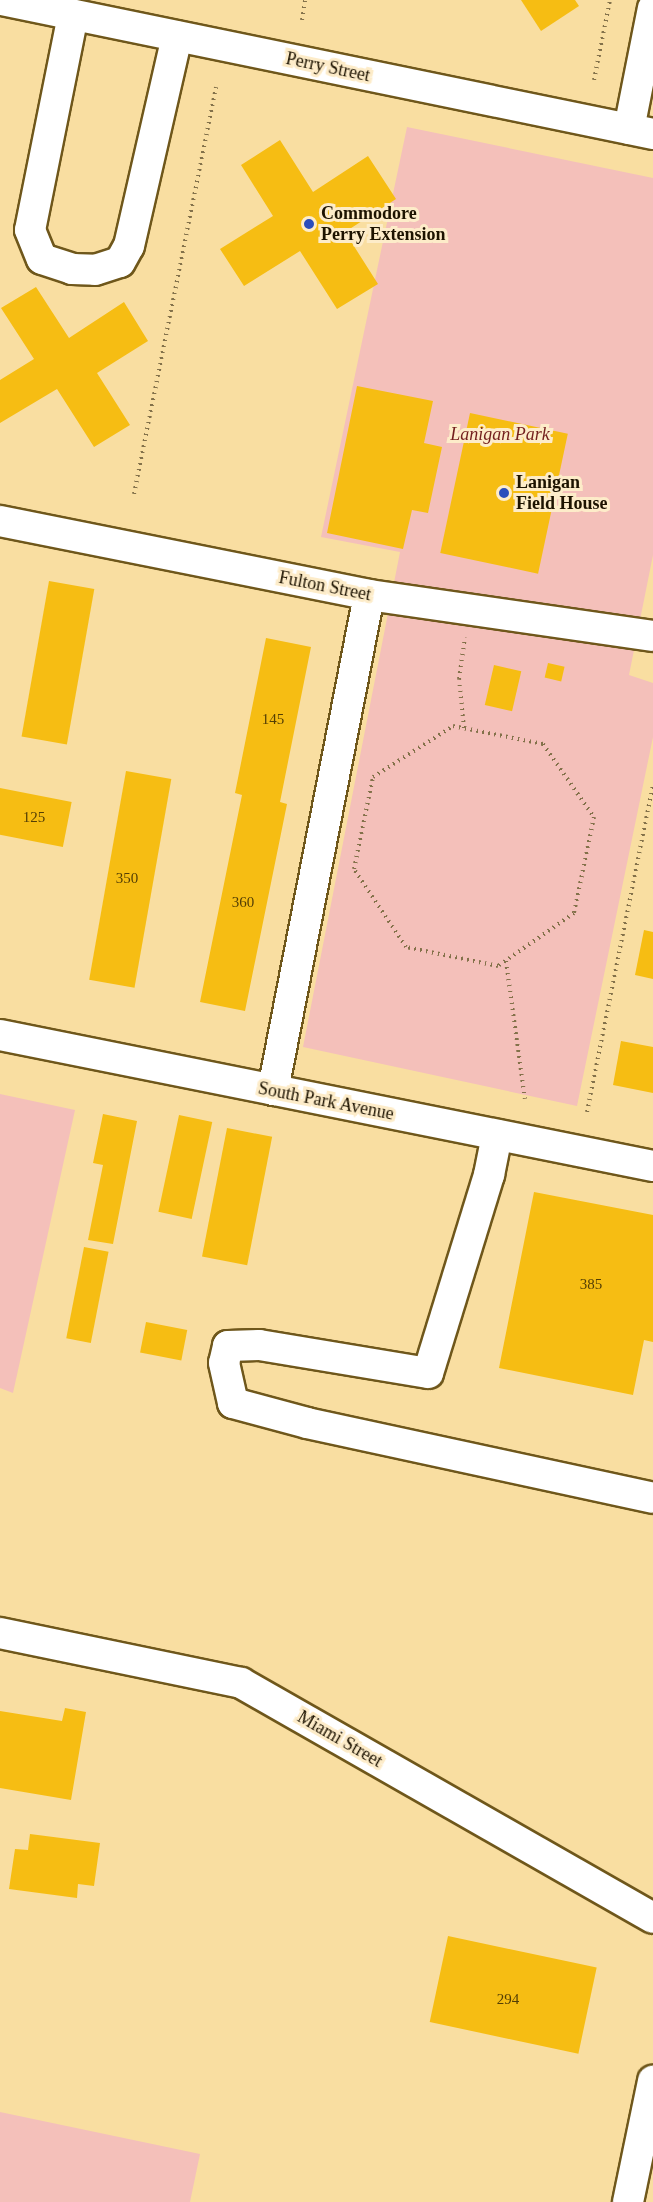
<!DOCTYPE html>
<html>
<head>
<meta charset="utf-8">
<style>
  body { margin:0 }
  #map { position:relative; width:653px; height:2202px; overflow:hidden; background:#f9dea1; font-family:Georgia,serif }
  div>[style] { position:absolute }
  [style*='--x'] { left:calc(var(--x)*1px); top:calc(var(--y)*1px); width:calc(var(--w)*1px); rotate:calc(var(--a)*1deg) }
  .green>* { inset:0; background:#f4c0ba }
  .building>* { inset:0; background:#f6bd13; transform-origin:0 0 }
  .path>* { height:4px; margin-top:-2px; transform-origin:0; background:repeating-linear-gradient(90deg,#83714a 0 1.5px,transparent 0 6px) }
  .roads { filter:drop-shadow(2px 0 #6f571b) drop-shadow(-2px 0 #6f571b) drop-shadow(0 2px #6f571b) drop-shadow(0 -2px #6f571b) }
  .minor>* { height:30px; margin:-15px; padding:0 15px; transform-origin:15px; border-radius:15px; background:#fff }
  .dots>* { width:16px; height:16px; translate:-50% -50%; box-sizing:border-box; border:3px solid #fdecc9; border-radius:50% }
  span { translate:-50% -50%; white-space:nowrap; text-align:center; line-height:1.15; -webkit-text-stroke:6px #fdecc9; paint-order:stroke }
  .number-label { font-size:15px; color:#533e05 }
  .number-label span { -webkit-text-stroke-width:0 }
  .street-label { font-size:18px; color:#1d1300 }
  .poi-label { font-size:18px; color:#1d1300; font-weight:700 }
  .left { translate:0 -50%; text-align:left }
  .park-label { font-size:18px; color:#731f1d; font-style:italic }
</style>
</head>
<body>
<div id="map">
  <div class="green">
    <i style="clip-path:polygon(407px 127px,653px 178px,653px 555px,629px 675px,653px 683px,653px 737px,577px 1106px,303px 1047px,400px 552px,321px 537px)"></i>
    <i style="clip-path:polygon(0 1094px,75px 1110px,13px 1393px,0 1388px)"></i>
    <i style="clip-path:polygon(0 2112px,200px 2154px,190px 2202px,0 2202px)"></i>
  </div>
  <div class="building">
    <i style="clip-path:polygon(521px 0,575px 0,579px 6px,541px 31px)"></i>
    <i style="clip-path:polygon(280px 140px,313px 192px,368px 156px,396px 199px,345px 232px,378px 284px,337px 309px,300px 251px,244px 286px,220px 249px,273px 216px,241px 165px)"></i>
    <i style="clip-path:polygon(36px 287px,69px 338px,124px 302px,148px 341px,97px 373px,130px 425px,94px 447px,57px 389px,0 423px,0 380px,34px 359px,1px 308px)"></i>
    <i style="clip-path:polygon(357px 386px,433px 401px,424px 443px,442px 447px,428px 513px,412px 510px,403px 549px,327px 533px)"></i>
    <i style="left:470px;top:413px;width:100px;height:143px;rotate:12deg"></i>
    <i style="left:49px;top:581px;width:46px;height:158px;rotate:10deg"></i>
    <i style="clip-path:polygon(266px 638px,311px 647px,280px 802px,287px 804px,245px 1011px,200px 1002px,242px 795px,235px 793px)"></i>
    <i style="left:548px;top:663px;width:17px;height:15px;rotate:13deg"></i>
    <i style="left:494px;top:665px;width:28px;height:41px;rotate:13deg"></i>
    <i style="left:126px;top:771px;width:46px;height:212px;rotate:10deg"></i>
    <i style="left:0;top:788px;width:73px;height:46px;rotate:11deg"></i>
    <i style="clip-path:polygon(644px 930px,653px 932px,653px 979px,635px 975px)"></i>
    <i style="clip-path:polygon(621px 1041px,653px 1047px,653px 1093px,613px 1085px)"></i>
    <i style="clip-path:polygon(103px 1114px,137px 1121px,113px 1244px,88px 1240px,103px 1165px,93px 1163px)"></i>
    <i style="left:179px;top:1115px;width:34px;height:99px;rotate:12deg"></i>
    <i style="left:227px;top:1128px;width:46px;height:131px;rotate:11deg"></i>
    <i style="clip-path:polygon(534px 1192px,653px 1215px,653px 1342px,644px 1340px,633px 1395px,499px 1368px)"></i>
    <i style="left:84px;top:1247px;width:25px;height:93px;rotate:11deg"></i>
    <i style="left:146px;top:1322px;width:42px;height:31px;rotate:11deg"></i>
    <i style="clip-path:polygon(65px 1708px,86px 1712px,71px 1800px,0 1788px,0 1711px,62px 1721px)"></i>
    <i style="clip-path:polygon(30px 1834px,100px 1843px,94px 1886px,78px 1884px,77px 1898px,9px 1889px,15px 1849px,28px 1850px)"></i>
    <i style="left:448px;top:1936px;width:152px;height:88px;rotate:12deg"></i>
  </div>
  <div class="path">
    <i style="--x:302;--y:20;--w:20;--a:-81"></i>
    <i style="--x:594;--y:80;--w:82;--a:-78.7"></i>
    <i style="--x:134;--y:494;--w:415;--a:-78.6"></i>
    <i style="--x:453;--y:726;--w:92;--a:11.3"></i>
    <i style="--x:543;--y:744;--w:89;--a:55.1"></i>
    <i style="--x:594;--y:817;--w:98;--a:101.8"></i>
    <i style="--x:574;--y:913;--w:93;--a:145.1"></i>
    <i style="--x:498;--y:966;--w:94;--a:-168.3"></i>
    <i style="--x:406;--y:947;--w:94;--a:-123.7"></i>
    <i style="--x:354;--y:869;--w:94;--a:-78.3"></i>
    <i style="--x:373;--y:777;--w:95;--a:-32.5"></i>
    <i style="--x:464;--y:728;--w:49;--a:-95.8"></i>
    <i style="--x:459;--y:679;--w:42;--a:-81.9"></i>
    <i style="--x:506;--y:961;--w:139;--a:82.2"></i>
    <i style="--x:587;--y:1112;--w:334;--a:-78.6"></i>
  </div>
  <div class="roads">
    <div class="minor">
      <i style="--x:2;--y:0;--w:665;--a:11.63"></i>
      <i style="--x:73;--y:15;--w:219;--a:101.3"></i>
      <i style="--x:30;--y:230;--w:31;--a:68"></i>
      <i style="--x:42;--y:259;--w:32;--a:18"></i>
      <i style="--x:72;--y:269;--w:23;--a:2"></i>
      <i style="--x:95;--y:270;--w:26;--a:-18"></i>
      <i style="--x:120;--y:262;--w:18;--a:-61"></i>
      <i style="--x:129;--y:246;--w:215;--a:-77.1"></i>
      <i style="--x:629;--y:129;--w:123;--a:-78.8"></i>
      <i style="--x:0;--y:521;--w:376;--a:11.3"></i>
      <i style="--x:369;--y:595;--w:287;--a:8.2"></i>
      <i style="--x:0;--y:1035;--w:666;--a:11.34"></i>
      <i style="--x:273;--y:1090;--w:504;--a:-79.02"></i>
      <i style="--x:497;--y:1135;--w:41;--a:101.3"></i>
      <i style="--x:489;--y:1175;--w:207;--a:107.1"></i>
      <i style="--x:428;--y:1373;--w:171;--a:-170.6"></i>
      <i style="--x:259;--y:1345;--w:31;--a:178"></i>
      <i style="--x:228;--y:1346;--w:17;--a:103"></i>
      <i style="--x:224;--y:1363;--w:41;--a:77.3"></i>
      <i style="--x:233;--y:1403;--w:77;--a:15.1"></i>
      <i style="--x:307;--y:1423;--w:354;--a:12.2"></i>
      <i style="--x:0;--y:1633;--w:246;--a:11.7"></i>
      <i style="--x:241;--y:1683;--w:474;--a:29.7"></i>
      <i style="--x:628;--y:2202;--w:124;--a:-78.3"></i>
    </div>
  </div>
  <div class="dots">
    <i style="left:309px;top:224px;background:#2a4dbc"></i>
    <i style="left:504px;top:493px;background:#2a4dbc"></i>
  </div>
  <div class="number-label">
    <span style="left:273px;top:720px">145</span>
    <span style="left:34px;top:818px">125</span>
    <span style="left:127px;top:879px">350</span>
    <span style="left:243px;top:903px">360</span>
    <span style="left:591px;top:1285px">385</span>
    <span style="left:508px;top:2000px">294</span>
  </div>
  <div class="street-label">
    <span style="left:328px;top:67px;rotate:12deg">Perry Street</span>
    <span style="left:325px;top:586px;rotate:11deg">Fulton Street</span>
    <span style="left:326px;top:1101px;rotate:11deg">South Park Avenue</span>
    <span style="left:340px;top:1739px;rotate:30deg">Miami Street</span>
  </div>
  <div class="poi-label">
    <span class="left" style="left:321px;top:224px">Commodore<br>Perry Extension</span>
    <span class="left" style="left:516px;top:493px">Lanigan<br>Field House</span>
  </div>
  <div class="park-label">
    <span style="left:500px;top:434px">Lanigan Park</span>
  </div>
</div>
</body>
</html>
